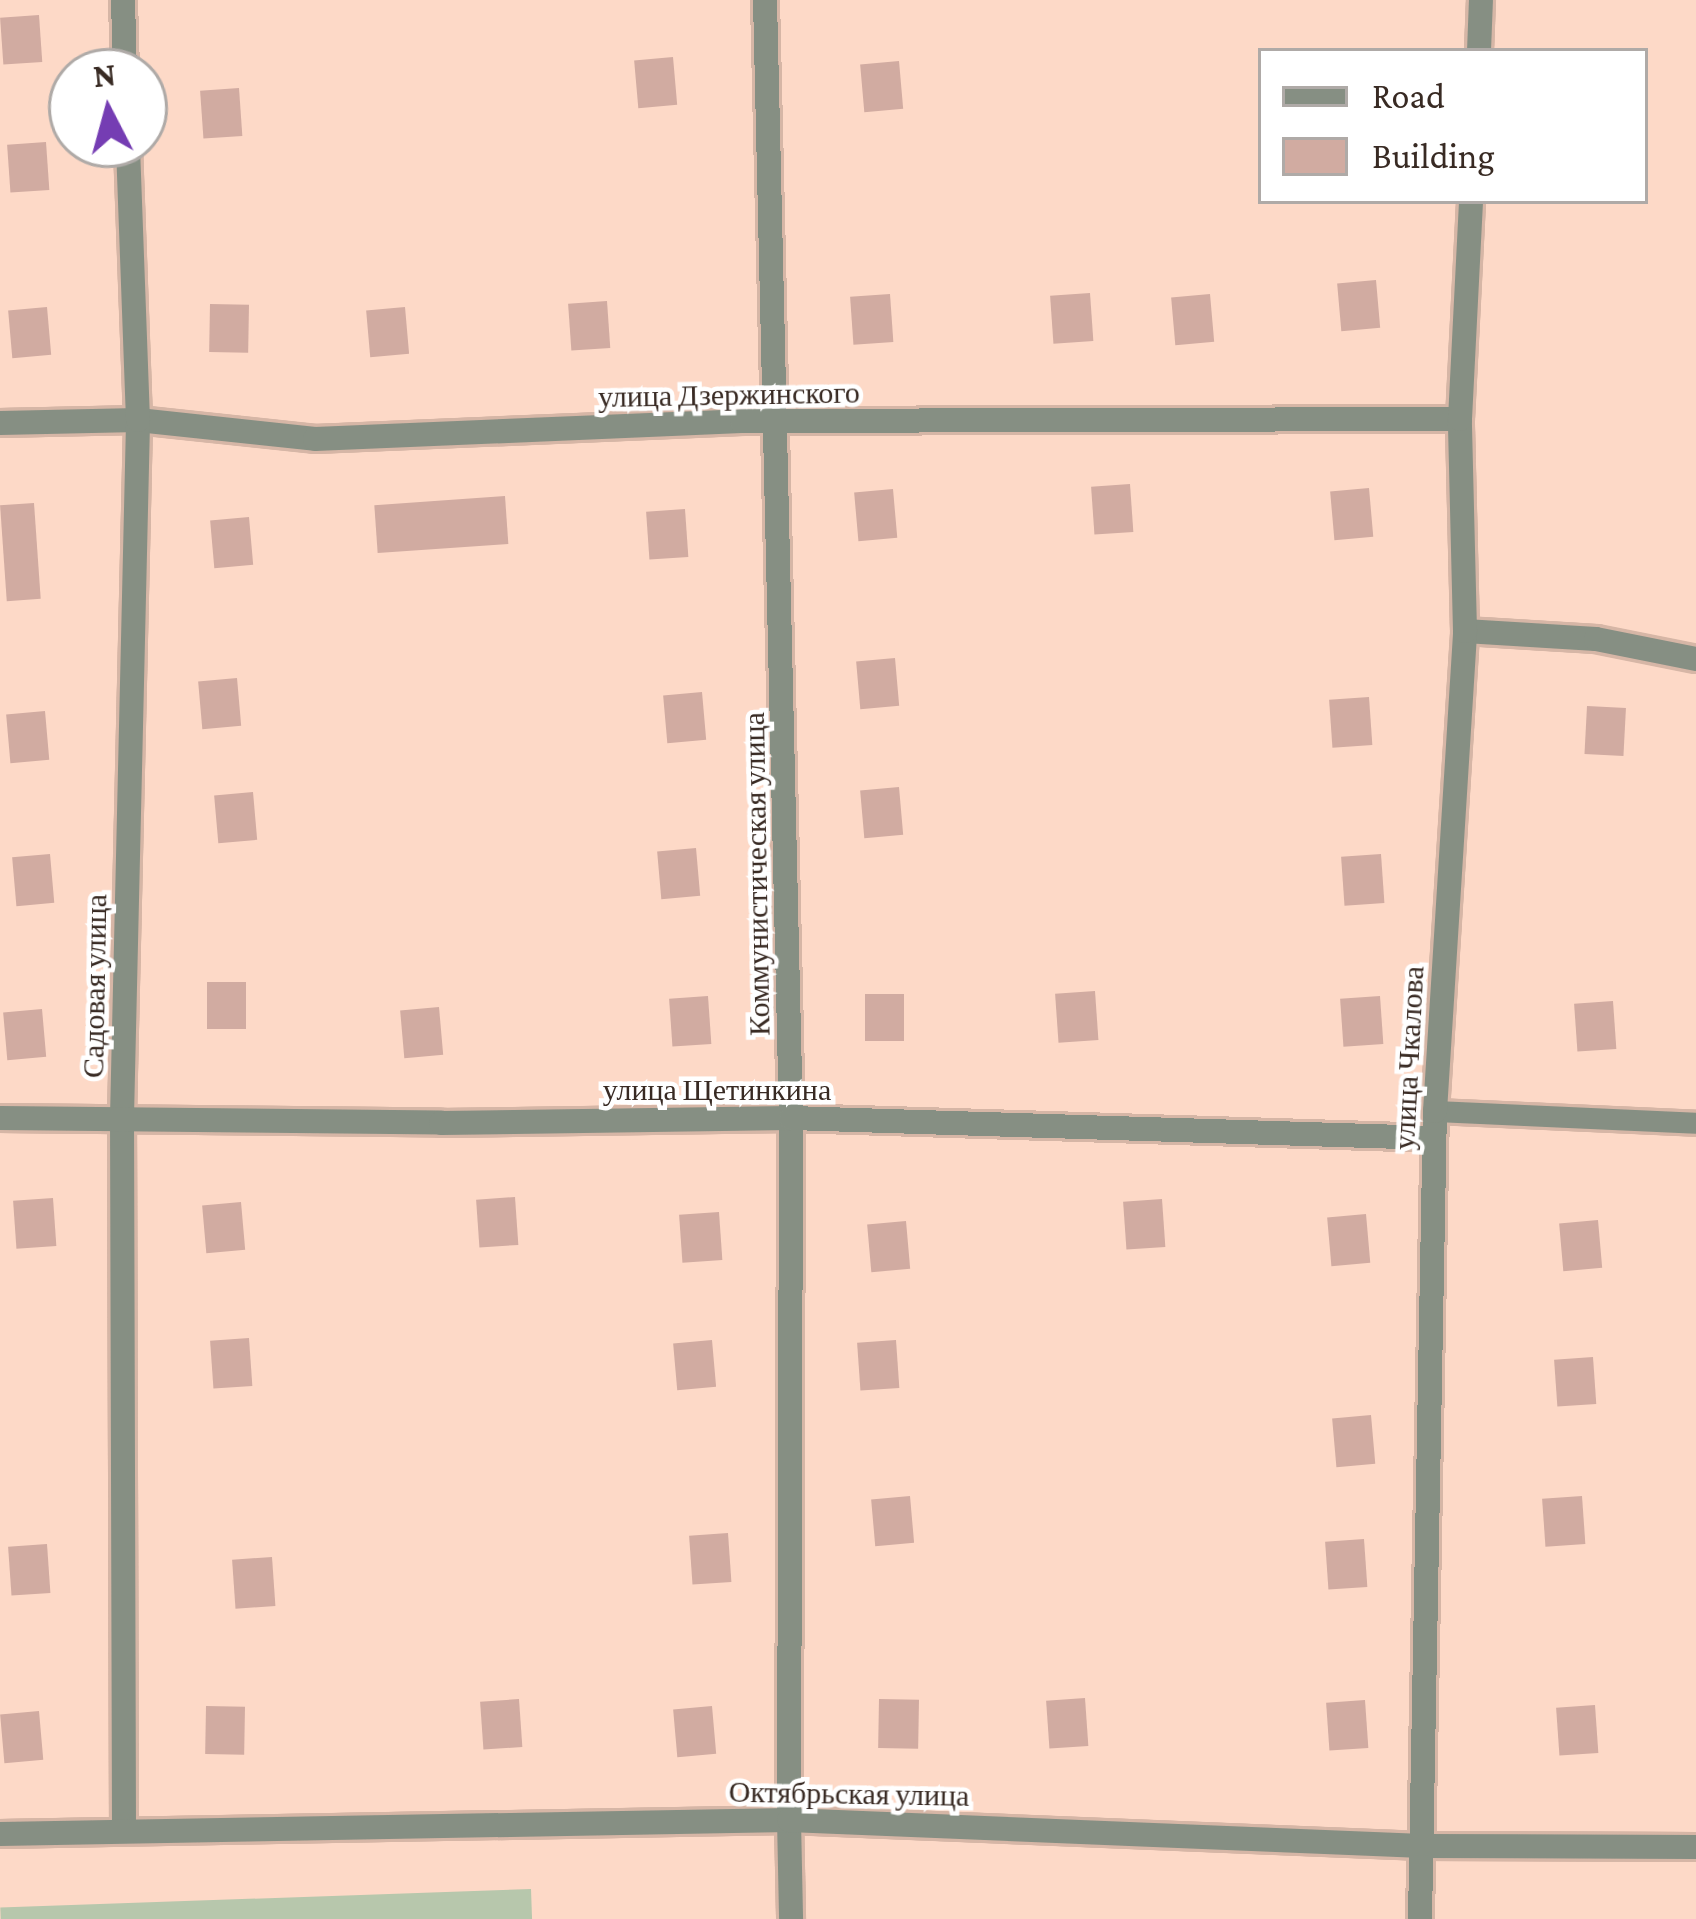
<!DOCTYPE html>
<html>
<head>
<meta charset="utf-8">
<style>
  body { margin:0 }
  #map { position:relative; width:1696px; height:1919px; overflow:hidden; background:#fdd9c7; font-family:"Crimson Pro",serif }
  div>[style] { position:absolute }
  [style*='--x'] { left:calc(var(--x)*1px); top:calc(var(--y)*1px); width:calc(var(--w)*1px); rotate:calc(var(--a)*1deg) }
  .green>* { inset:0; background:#b7c7ac; transform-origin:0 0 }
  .building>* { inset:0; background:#d1aba1; transform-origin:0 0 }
  .roads { filter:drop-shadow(3px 0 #d6b6a6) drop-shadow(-3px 0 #d6b6a6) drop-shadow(0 3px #d6b6a6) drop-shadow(0 -3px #d6b6a6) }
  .service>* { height:21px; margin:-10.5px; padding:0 10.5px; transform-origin:10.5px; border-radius:10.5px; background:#868f83 }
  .pedestrian>* { height:24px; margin:-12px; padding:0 12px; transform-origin:12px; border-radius:12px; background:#868f83 }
  .minor>* { height:24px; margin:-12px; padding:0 12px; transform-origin:12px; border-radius:12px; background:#868f83 }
  .tertiary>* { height:24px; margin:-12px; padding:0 12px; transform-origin:12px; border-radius:12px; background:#868f83 }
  span { translate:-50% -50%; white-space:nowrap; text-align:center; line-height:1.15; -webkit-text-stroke:9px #fff; paint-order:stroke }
  .street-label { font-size:30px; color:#382a23 }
  .legend { position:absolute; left:1258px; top:48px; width:390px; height:156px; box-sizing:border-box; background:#fff; border:3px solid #afaaa7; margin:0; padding:15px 21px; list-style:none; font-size:36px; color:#382a23 }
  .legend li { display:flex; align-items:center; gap:24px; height:60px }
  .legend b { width:60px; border:3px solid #afaaa7 }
  .north { position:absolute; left:48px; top:48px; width:120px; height:120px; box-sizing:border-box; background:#fff; border:3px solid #afaaa7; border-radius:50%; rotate:354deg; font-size:33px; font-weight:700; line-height:48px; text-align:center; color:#382a23 }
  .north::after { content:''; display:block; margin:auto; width:42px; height:54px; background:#753db3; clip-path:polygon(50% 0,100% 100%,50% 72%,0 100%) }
</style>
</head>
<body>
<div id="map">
  <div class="green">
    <i style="left:531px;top:1889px;width:30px;height:531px;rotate:88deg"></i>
  </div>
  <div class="building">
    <i style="left:39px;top:15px;width:47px;height:39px;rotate:86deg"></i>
    <i style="left:673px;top:57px;width:48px;height:39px;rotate:85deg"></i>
    <i style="left:899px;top:61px;width:48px;height:39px;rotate:85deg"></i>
    <i style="left:239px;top:88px;width:48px;height:39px;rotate:86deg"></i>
    <i style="left:46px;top:142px;width:48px;height:39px;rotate:86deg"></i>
    <i style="left:1376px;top:280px;width:48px;height:39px;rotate:85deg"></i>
    <i style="left:1090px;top:293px;width:48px;height:40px;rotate:86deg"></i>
    <i style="left:890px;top:294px;width:48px;height:40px;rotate:86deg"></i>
    <i style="left:1210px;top:294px;width:48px;height:39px;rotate:85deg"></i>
    <i style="left:607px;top:301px;width:47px;height:39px;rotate:86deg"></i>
    <i style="left:210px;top:304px;width:39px;height:48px;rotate:1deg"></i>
    <i style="left:47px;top:307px;width:48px;height:39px;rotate:85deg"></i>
    <i style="left:405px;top:307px;width:47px;height:39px;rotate:85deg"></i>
    <i style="left:1130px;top:484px;width:48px;height:39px;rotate:86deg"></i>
    <i style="left:1369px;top:488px;width:49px;height:39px;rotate:85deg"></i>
    <i style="left:893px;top:489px;width:49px;height:39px;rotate:85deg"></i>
    <i style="left:505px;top:496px;width:48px;height:131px;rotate:86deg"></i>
    <i style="left:34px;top:503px;width:96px;height:34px;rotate:86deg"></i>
    <i style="left:685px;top:509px;width:48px;height:39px;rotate:86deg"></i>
    <i style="left:249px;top:517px;width:48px;height:39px;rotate:85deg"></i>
    <i style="left:895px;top:658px;width:48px;height:39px;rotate:85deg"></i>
    <i style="left:237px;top:678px;width:48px;height:39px;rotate:85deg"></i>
    <i style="left:702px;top:692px;width:48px;height:39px;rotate:85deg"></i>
    <i style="left:1369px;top:697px;width:48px;height:40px;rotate:86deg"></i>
    <i style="left:1587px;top:706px;width:39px;height:48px;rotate:3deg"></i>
    <i style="left:45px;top:711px;width:49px;height:39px;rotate:85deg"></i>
    <i style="left:899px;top:787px;width:48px;height:39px;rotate:85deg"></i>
    <i style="left:253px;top:792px;width:48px;height:39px;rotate:85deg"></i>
    <i style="left:696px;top:848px;width:48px;height:39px;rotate:85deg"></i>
    <i style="left:50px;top:854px;width:49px;height:38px;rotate:85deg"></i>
    <i style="left:1381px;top:854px;width:49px;height:40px;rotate:86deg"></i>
    <i style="left:207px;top:982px;width:39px;height:47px"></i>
    <i style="left:1095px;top:991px;width:49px;height:40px;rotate:86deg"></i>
    <i style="left:865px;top:994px;width:39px;height:47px"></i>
    <i style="left:708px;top:996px;width:48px;height:39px;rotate:86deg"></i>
    <i style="left:1380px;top:996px;width:48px;height:40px;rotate:86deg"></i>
    <i style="left:1613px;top:1001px;width:48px;height:39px;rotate:86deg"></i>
    <i style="left:439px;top:1007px;width:48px;height:39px;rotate:85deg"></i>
    <i style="left:42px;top:1009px;width:48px;height:39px;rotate:85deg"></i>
    <i style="left:515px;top:1197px;width:48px;height:39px;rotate:86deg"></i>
    <i style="left:53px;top:1198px;width:48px;height:40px;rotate:86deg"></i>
    <i style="left:1162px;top:1199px;width:48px;height:39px;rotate:86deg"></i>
    <i style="left:241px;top:1202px;width:48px;height:39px;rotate:85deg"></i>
    <i style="left:719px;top:1212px;width:48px;height:40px;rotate:86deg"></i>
    <i style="left:1366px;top:1214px;width:49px;height:39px;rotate:85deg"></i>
    <i style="left:1598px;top:1220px;width:48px;height:39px;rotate:85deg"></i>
    <i style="left:906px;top:1221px;width:48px;height:39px;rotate:85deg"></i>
    <i style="left:249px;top:1338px;width:48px;height:39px;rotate:86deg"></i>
    <i style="left:712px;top:1340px;width:47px;height:39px;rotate:85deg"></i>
    <i style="left:896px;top:1340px;width:48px;height:39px;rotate:86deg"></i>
    <i style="left:1593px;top:1357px;width:47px;height:39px;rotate:86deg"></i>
    <i style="left:1371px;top:1415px;width:49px;height:39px;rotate:85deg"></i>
    <i style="left:910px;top:1496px;width:47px;height:39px;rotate:85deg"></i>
    <i style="left:1582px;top:1496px;width:48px;height:40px;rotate:86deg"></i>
    <i style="left:728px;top:1533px;width:49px;height:39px;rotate:86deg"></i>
    <i style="left:1364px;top:1539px;width:48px;height:39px;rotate:86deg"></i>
    <i style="left:47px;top:1544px;width:49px;height:39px;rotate:86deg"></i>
    <i style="left:272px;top:1557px;width:49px;height:40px;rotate:86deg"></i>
    <i style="left:1085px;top:1698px;width:48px;height:39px;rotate:86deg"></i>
    <i style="left:519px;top:1699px;width:48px;height:39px;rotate:86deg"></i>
    <i style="left:879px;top:1699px;width:40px;height:49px;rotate:1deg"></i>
    <i style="left:1365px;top:1700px;width:48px;height:39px;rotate:86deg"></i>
    <i style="left:1595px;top:1705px;width:48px;height:39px;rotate:86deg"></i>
    <i style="left:206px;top:1706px;width:39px;height:48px;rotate:1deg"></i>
    <i style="left:712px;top:1706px;width:48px;height:39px;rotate:85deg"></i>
    <i style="left:39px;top:1711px;width:49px;height:39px;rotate:85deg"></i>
  </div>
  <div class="roads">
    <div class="service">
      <i style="--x:1435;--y:1111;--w:261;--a:2.6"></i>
    </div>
    <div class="pedestrian">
      <i style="--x:789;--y:1820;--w:99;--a:88.8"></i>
    </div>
    <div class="minor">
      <i style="--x:123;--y:0;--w:72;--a:88.4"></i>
      <i style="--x:765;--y:0;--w:1118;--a:88.67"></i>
      <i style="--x:791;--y:1118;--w:702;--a:90.16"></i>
      <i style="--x:0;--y:423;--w:138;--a:-1.2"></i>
      <i style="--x:138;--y:420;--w:178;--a:6.1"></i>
      <i style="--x:315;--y:439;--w:427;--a:-2.4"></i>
      <i style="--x:742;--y:421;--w:718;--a:-0.16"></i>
      <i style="--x:1465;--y:631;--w:131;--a:3.5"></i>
      <i style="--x:1596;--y:639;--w:102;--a:11.3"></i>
      <i style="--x:124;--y:1830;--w:713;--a:-90.16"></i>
      <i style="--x:122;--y:1117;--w:697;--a:-88.68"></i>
      <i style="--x:138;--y:420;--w:276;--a:-92.1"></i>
      <i style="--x:0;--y:1834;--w:789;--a:-1.02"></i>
      <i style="--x:789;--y:1820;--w:634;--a:2.35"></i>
      <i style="--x:1422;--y:1846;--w:274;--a:0.2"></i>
    </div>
    <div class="tertiary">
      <i style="--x:1479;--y:51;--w:51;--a:-87.8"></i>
      <i style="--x:0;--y:1118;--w:441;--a:0.6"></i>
      <i style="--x:441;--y:1123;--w:350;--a:-0.8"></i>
      <i style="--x:791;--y:1118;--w:643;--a:1.78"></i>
      <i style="--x:1420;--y:1919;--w:808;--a:-88.94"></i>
      <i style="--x:1435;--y:1111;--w:481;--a:-86.4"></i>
      <i style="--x:1465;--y:631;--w:212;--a:-91.4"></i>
      <i style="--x:1460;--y:419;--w:218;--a:-87.1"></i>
    </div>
  </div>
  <div class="street-label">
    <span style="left:729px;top:395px;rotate:-1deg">улица Дзержинского</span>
    <span style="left:757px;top:874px;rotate:-91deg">Коммунистическая улица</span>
    <span style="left:95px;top:986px;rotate:-89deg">Садовая улица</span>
    <span style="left:1409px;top:1058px;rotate:-87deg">улица Чкалова</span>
    <span style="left:717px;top:1090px">улица Щетинкина</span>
    <span style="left:849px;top:1794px;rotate:1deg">Октябрьская улица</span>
  </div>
  <ul class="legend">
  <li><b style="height:15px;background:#868f83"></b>Road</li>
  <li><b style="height:33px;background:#d1aba1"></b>Building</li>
  </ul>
  <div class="north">N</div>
</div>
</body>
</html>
